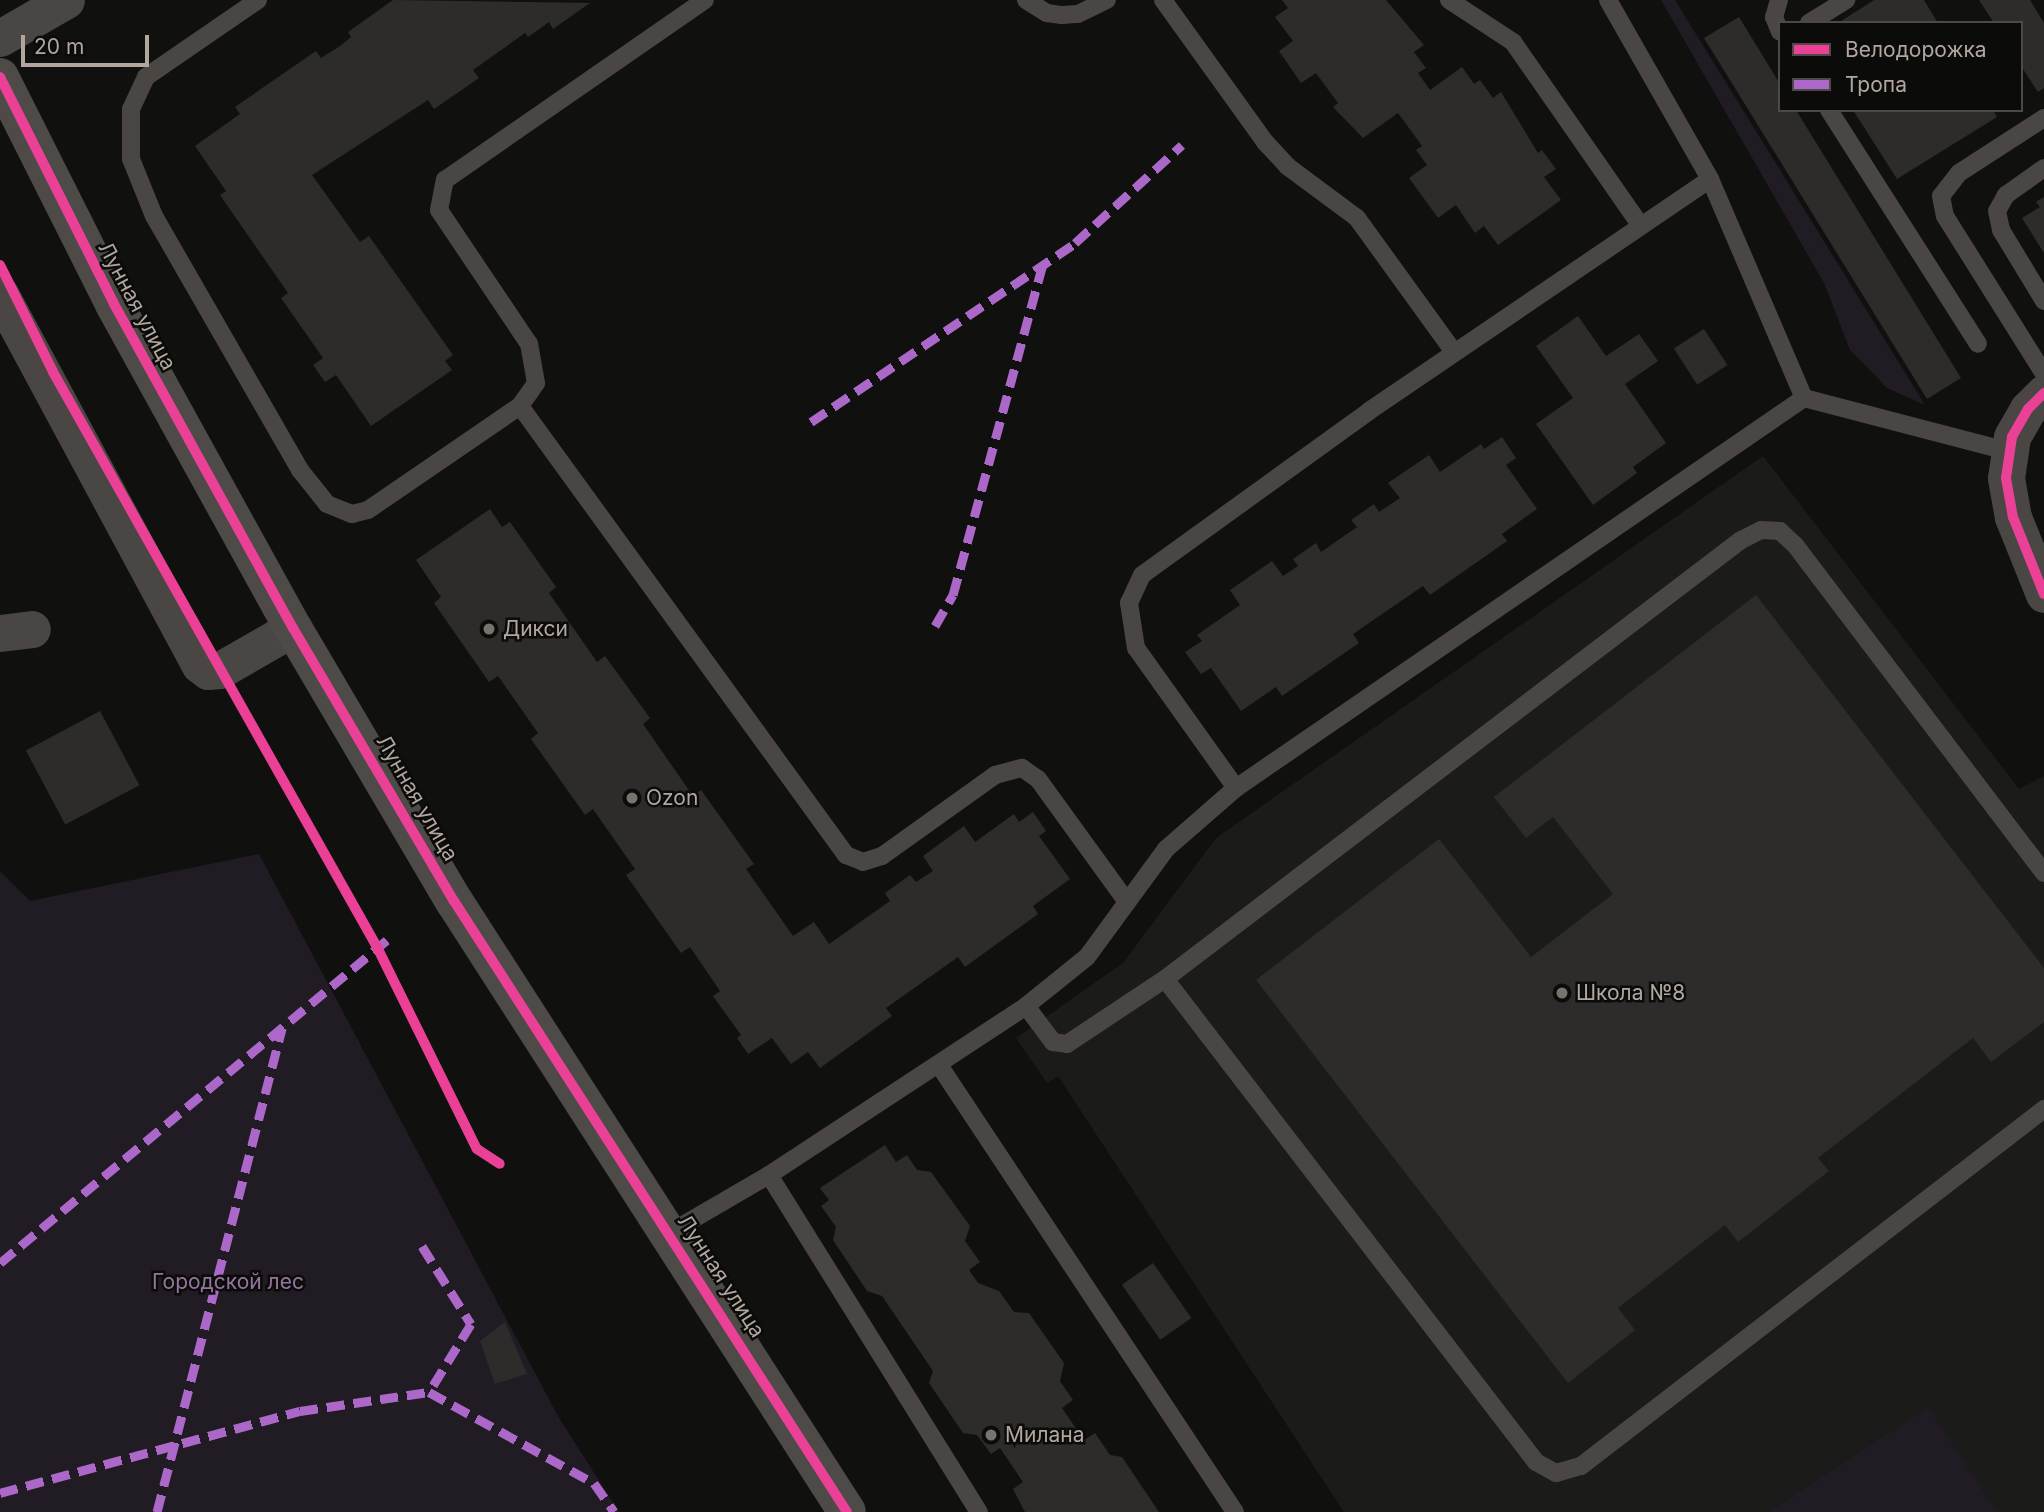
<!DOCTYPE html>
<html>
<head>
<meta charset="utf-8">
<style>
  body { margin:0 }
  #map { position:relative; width:2044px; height:1512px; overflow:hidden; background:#10100f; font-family:Inter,sans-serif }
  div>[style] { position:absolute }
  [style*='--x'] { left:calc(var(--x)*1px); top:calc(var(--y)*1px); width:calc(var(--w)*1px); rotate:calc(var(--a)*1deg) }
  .built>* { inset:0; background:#1b1b19 }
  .green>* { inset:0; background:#211b23 }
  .building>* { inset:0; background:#2e2c2b; transform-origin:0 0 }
  .lane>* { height:18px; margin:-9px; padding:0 9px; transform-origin:9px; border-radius:9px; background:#494644 }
  .street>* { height:37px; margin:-18.5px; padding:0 18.5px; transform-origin:18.5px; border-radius:18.5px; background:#494644 }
  .secondary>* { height:38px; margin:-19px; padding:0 19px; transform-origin:19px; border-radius:19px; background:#4d4a48 }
  .quiet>* { height:9px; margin-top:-4.5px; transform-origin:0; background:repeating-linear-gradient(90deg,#ac68c9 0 18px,transparent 0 27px) }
  .cycleway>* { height:10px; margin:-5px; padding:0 5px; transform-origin:5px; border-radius:5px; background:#ea4096 }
  .dots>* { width:19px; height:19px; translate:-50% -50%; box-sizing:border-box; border:4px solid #0b0b0a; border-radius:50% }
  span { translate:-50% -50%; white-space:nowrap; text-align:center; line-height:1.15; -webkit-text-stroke:5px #0b0b0a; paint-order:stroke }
  .street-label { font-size:21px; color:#b2a69f }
  .poi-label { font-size:21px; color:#b2a69f }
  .left { translate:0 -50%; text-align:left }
  .park-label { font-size:21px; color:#94759f }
  .legend { position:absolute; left:1778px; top:21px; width:245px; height:91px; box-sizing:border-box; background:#0b0b0a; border:2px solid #4e4946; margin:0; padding:9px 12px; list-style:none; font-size:21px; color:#b2a69f }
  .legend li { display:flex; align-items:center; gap:14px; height:35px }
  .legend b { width:35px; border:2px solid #4e4946 }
  .scale { position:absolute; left:21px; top:35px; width:128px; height:32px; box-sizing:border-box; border:4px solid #b2a69f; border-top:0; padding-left:9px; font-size:21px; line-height:24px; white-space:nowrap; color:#b2a69f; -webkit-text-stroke:5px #0b0b0a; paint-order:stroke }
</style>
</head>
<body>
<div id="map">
  <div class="built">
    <i style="clip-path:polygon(1763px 456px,2019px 789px,2044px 776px,2044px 1512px,1344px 1512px,1058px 1076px,1047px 1083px,1016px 1038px,1123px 963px,1216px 838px)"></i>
  </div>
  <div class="green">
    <i style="clip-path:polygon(1661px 0,1675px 0,1925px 405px,1887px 388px,1850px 350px,1824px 283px)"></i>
    <i style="clip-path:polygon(259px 854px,559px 1418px,619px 1512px,0 1512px,0 871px,30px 901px)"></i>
    <i style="clip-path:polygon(1928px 1407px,1997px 1512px,1769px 1512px)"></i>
  </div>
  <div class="building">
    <i style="clip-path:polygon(393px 0,590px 3px,553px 29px,549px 22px,528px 37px,525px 33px,473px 70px,479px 78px,434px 109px,428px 100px,312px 175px,360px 242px,369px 236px,453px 355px,445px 361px,452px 370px,371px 426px,336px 375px,325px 382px,313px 365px,323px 358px,281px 298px,288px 293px,220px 195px,226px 191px,195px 146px,240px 114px,235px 107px,316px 51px,321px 58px,340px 46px,351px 37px,348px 32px)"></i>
    <i style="clip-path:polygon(1282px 0,1386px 0,1424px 45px,1414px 52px,1426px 68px,1418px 73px,1430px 90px,1462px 67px,1474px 84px,1480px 80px,1493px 98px,1501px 92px,1538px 153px,1542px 150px,1556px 169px,1544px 177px,1561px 200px,1498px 245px,1484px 226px,1475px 233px,1456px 205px,1438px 218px,1409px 178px,1427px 165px,1416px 150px,1422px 146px,1398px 113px,1363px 138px,1333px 107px,1338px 103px,1316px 73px,1301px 83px,1279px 51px,1293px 41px,1275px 17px,1288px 8px)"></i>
    <i style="clip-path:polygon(1874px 0,1924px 0,1938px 23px,1838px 23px)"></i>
    <i style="clip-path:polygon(1979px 0,2030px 0,2044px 23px,2044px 88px,2038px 92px,2021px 66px,2021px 23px,1994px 23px)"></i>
    <i style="clip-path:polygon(1739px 17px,1780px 84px,1780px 110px,1796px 110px,1961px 378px,1927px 399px,1704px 38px)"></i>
    <i style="clip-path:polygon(1853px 110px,1993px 110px,1997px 117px,1897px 179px)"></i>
    <i style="clip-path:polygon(2044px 197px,2044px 253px,2022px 218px,2040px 207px,2036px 202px)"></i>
    <i style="clip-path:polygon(1578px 316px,1606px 356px,1639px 334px,1658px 361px,1625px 384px,1666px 443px,1633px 467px,1637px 473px,1593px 505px,1536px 424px,1573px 398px,1536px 346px)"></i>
    <i style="left:1704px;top:329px;width:43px;height:36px;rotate:57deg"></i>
    <i style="clip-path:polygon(1502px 437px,1516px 458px,1506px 465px,1537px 509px,1502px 534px,1507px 541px,1430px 595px,1423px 586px,1353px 634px,1359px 643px,1282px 696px,1276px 687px,1241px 711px,1211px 668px,1201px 674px,1185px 652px,1202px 641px,1197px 635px,1240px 605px,1230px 590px,1272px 561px,1283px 576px,1298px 566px,1293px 559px,1316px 543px,1321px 552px,1357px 527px,1351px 520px,1374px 504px,1379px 512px,1400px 498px,1388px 483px,1429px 455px,1440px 472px,1481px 444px,1484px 449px)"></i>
    <i style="clip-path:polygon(490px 509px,502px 527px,510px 522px,556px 587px,549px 593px,597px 662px,605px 656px,650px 718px,643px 724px,693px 796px,701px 790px,754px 864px,746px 869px,793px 936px,814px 922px,829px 944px,890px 901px,885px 893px,910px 875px,916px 882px,933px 871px,923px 856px,964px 826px,975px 842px,1014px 814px,1019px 822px,1033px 812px,1046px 831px,1039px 836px,1070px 879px,1033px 906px,1038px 914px,965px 967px,958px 957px,886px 1008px,892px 1016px,820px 1068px,808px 1052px,791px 1064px,772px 1038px,748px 1054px,737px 1038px,741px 1035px,713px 996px,720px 991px,690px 947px,681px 953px,626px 875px,635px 869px,593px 809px,585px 815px,531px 739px,538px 733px,498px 676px,489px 682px,434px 603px,441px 597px,416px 560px)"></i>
    <i style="clip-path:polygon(1756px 595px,2044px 968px,2044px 1022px,1991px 1062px,1973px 1038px,1818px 1158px,1829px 1171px,1738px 1242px,1725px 1225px,1618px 1308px,1635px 1330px,1568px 1383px,1256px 980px,1439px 839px,1531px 957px,1613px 894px,1553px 817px,1526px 838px,1494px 797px)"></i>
    <i style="left:100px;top:711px;width:84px;height:84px;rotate:62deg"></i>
    <i style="clip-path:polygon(885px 1145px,896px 1162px,907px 1155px,917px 1170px,931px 1172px,970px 1226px,965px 1241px,980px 1262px,969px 1270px,978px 1283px,999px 1291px,1014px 1312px,1029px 1313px,1064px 1363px,1060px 1381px,1073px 1400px,1062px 1408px,1084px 1440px,1095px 1433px,1110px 1455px,1122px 1457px,1159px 1512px,1025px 1512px,1013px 1489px,1023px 1482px,1000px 1448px,991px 1454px,977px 1435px,963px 1433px,929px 1383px,933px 1371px,882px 1296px,867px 1291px,833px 1240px,836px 1227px,821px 1206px,829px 1200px,820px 1188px)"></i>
    <i style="left:1153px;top:1263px;width:67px;height:38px;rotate:55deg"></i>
    <i style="clip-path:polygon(505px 1322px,527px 1374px,495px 1384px,480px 1341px)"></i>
  </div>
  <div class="lane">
    <i style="--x:258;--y:0;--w:136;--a:145.5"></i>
    <i style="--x:146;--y:77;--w:35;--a:115"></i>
    <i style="--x:131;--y:109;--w:50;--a:90"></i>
    <i style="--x:131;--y:159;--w:61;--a:68"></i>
    <i style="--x:154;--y:216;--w:293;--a:60.1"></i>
    <i style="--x:300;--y:470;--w:43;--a:51.5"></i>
    <i style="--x:327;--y:504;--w:27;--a:22"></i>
    <i style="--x:352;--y:514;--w:16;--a:-14"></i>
    <i style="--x:368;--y:510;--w:184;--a:-34.4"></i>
    <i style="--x:520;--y:406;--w:28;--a:-55"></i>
    <i style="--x:536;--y:383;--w:40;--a:-100"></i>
    <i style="--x:529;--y:344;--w:161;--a:-123.9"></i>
    <i style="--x:439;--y:210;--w:31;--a:-79"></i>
    <i style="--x:445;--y:180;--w:316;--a:-34.7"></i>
    <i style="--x:1026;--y:0;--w:25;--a:32"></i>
    <i style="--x:1047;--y:13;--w:15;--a:8"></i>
    <i style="--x:1062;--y:15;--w:16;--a:-4"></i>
    <i style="--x:1078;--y:14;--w:32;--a:-26"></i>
    <i style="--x:1163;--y:0;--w:175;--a:54.3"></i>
    <i style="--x:1265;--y:142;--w:33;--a:47"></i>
    <i style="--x:1287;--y:166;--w:87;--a:36.6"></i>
    <i style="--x:1357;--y:218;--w:165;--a:54.1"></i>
    <i style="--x:1449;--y:0;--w:77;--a:33.3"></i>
    <i style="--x:1513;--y:42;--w:224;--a:55.2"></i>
    <i style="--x:1608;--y:0;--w:206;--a:60.3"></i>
    <i style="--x:1710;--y:179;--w:238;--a:66.8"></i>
    <i style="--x:1779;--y:0;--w:18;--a:106"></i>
    <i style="--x:1774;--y:17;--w:16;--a:68"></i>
    <i style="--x:1809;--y:23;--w:44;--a:-31.9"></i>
    <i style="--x:1829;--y:110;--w:277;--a:57.5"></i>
    <i style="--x:2044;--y:118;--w:101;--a:147.1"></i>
    <i style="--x:1959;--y:173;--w:29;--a:128"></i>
    <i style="--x:1941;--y:196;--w:20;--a:79"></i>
    <i style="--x:1945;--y:216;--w:186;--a:57.9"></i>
    <i style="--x:2044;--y:168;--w:47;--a:144.6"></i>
    <i style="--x:2006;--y:195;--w:18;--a:119"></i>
    <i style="--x:1997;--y:211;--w:19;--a:78"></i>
    <i style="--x:2001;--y:230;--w:83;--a:58.8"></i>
    <i style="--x:520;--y:406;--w:555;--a:54.02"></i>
    <i style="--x:846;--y:855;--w:18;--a:22"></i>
    <i style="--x:863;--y:862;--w:20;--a:-18"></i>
    <i style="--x:882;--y:856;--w:139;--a:-35.6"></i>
    <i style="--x:995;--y:775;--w:28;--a:-15"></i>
    <i style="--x:1022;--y:768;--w:19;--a:35"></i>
    <i style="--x:1038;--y:779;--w:152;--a:54.1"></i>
    <i style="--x:1236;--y:788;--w:172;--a:-125.5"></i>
    <i style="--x:1136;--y:648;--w:46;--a:-98.8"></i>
    <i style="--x:1129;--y:603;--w:31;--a:-65"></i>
    <i style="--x:1142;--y:575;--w:280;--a:-35.8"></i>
    <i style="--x:1369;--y:411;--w:412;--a:-34.2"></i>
    <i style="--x:2044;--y:873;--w:410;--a:-127.2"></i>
    <i style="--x:1796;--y:546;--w:22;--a:-137"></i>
    <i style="--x:1780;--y:531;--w:19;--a:-177"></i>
    <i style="--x:1761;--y:530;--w:22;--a:153"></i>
    <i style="--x:1741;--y:540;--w:724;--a:142.69"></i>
    <i style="--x:1165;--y:979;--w:609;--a:52.47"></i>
    <i style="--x:1536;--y:1462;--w:23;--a:29"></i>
    <i style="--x:1556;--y:1473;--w:26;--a:-16"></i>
    <i style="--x:1581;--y:1466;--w:585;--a:-37.63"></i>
    <i style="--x:1026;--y:1006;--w:45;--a:53.1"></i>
    <i style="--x:1053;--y:1042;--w:14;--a:8"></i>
    <i style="--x:1067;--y:1044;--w:118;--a:-33.6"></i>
    <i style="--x:939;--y:1065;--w:536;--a:56.49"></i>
    <i style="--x:769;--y:1175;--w:397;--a:58.1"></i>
    <i style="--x:671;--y:1232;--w:113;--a:-30.2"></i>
    <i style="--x:769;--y:1175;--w:308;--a:-33.3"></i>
    <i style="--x:1026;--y:1006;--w:78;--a:-38.8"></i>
    <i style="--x:1087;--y:957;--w:134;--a:-53.8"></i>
    <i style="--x:1166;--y:849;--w:93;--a:-41.1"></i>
    <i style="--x:1236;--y:788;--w:689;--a:-34.47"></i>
    <i style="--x:1804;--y:398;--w:211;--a:14.6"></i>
  </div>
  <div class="street">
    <i style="--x:0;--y:38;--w:76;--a:-29.9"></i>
    <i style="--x:0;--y:294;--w:421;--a:61.7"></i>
    <i style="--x:200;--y:665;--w:10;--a:37"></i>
    <i style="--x:208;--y:671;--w:12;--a:-5"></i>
    <i style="--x:220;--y:670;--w:84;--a:-29.9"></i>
    <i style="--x:2044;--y:393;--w:23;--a:135"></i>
    <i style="--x:2028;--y:409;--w:32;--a:120"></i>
    <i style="--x:2012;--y:437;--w:41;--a:98.3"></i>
    <i style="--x:2006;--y:478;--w:40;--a:80"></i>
    <i style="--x:2013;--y:517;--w:83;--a:68.1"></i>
    <i style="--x:0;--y:633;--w:32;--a:-7"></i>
  </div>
  <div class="secondary">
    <i style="--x:0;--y:77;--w:254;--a:63.3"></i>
    <i style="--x:114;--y:304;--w:370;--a:61.1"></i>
    <i style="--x:293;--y:628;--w:317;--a:59.5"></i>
    <i style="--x:454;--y:901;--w:726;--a:57.25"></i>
  </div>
  <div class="quiet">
    <i style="--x:811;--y:422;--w:319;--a:-34.1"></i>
    <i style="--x:1075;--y:243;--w:145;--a:-42.5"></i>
    <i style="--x:935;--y:626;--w:36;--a:-60"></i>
    <i style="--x:953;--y:595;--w:343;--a:-74.8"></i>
    <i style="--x:422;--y:1246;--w:92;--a:57.9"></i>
    <i style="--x:471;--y:1324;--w:80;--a:121.7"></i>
    <i style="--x:0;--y:1263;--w:504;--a:-39.85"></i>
    <i style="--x:0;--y:1493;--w:311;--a:-15.3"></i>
    <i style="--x:300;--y:1411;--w:130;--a:-8.4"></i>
    <i style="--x:429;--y:1392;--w:188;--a:28.9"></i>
    <i style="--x:594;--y:1483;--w:35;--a:55"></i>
    <i style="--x:157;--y:1512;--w:500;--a:-75.5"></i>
  </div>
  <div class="cycleway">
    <i style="--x:0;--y:77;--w:254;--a:63.3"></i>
    <i style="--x:114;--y:304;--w:370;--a:61.1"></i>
    <i style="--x:293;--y:628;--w:317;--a:59.5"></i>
    <i style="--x:454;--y:901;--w:726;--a:57.25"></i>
    <i style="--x:0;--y:265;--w:119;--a:63.6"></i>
    <i style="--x:53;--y:372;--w:660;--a:60.6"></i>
    <i style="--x:377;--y:947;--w:225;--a:63.7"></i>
    <i style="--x:477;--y:1149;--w:27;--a:33"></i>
    <i style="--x:2044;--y:393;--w:23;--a:135"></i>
    <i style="--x:2028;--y:409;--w:32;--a:120"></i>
    <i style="--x:2012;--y:437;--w:41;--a:98.3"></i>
    <i style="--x:2006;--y:478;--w:40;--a:80"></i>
    <i style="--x:2013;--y:517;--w:83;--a:68.1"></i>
  </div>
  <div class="dots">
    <i style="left:489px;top:629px;background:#79726d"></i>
    <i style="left:632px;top:798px;background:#79726d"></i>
    <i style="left:1562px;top:993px;background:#79726d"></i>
    <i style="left:991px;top:1435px;background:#79726d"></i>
  </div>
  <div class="street-label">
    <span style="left:137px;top:306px;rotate:62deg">Лунная улица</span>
    <span style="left:417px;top:798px;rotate:60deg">Лунная улица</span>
    <span style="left:721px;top:1276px;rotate:57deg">Лунная улица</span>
  </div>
  <div class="poi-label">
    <span class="left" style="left:503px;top:629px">Дикси</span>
    <span class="left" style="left:646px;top:798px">Ozon</span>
    <span class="left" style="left:1576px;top:993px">Школа №8</span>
    <span class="left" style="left:1005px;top:1435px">Милана</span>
  </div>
  <div class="park-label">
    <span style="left:228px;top:1282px">Городской лес</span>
  </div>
  <ul class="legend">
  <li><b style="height:9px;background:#ea4096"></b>Велодорожка</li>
  <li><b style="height:9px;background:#ac68c9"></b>Тропа</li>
  </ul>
  <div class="scale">20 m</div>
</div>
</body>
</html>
